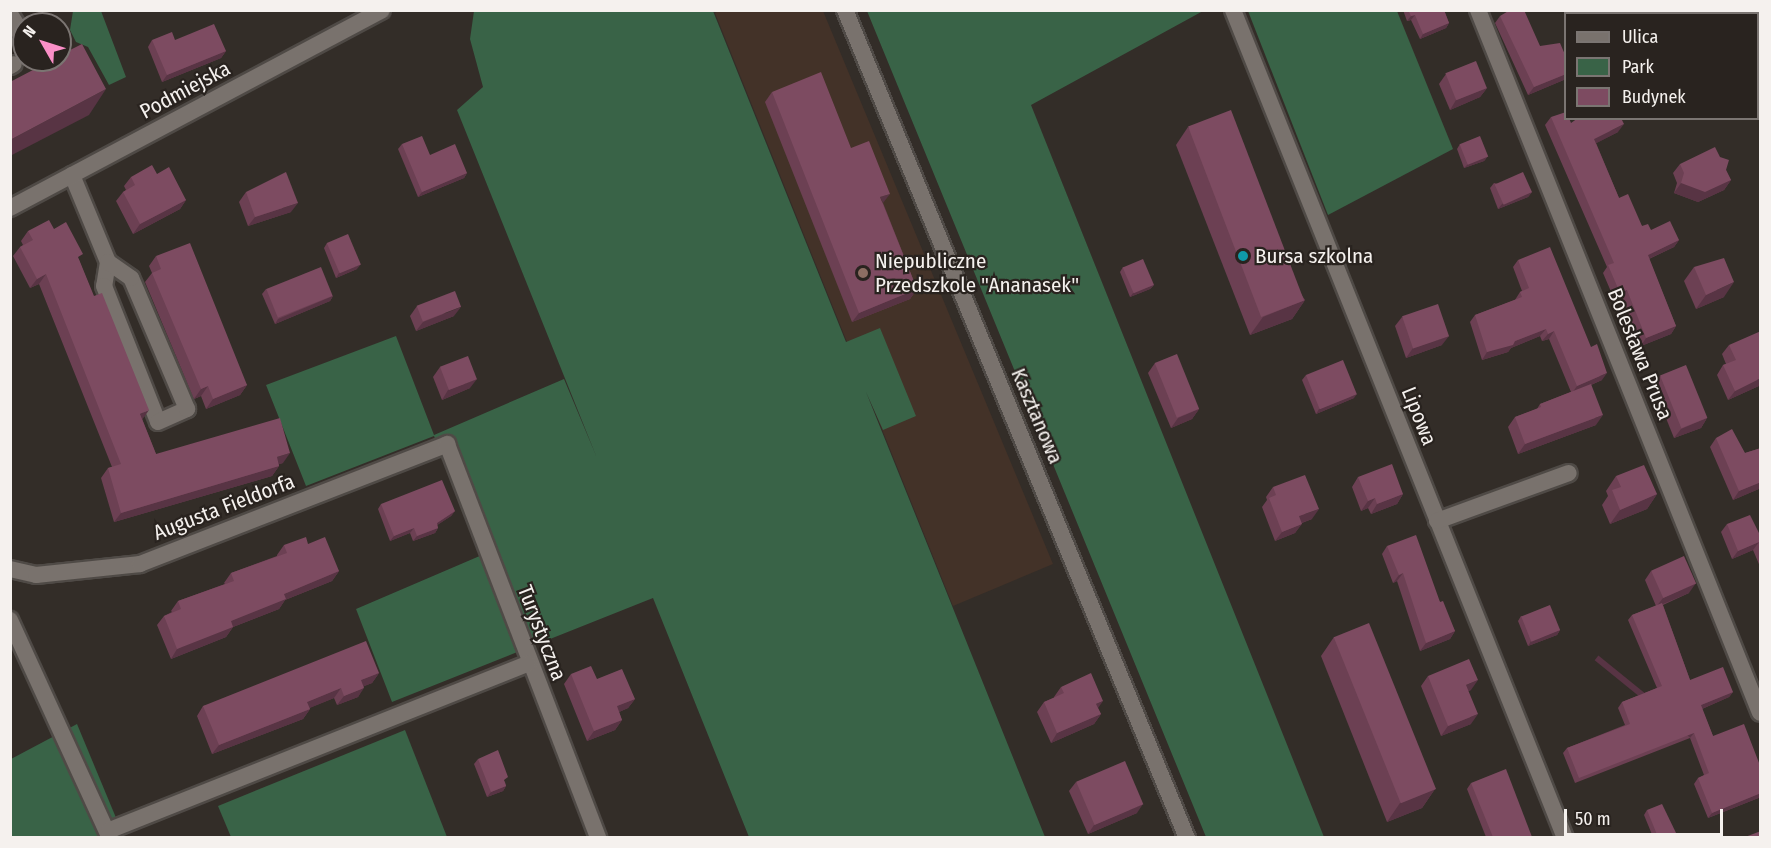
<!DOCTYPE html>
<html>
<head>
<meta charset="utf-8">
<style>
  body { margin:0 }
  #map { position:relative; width:1771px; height:848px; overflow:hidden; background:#332d28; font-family:"Fira Sans Condensed",sans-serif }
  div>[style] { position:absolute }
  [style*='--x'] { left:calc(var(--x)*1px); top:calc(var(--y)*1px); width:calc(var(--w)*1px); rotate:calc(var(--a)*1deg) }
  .education>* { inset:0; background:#433228 }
  .green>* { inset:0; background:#396347 }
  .roads { filter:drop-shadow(2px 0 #4f4a46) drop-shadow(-2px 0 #4f4a46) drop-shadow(0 2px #4f4a46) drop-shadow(0 -2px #4f4a46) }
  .minor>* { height:16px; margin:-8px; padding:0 8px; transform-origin:8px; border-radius:8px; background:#79726d }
  .wall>* { inset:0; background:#6c4053; transform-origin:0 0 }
  .shaded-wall>* { inset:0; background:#583444; transform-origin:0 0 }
  .building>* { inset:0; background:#7d4b61; transform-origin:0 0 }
  .dots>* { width:16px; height:16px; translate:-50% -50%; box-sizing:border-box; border:3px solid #29231f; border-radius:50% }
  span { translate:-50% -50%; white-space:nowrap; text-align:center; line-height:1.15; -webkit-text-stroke:4.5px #29231f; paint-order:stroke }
  .street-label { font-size:21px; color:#f5f1ee }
  .poi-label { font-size:21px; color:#f5f1ee }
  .left { translate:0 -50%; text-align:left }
  .frame { position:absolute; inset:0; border:12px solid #f5f1ee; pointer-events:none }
  .legend { position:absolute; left:1564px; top:12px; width:195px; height:108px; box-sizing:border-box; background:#29231f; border:2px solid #7b7572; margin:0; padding:8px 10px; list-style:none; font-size:18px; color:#f5f1ee }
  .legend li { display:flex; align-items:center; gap:12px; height:30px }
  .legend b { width:30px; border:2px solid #7b7572 }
  .north { position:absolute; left:12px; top:12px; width:60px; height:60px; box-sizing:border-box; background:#29231f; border:2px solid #7b7572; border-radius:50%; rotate:309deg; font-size:16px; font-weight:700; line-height:24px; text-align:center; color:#f5f1ee }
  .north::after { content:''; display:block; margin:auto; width:21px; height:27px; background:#fa8fc7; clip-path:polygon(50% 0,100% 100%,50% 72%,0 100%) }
  .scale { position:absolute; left:1564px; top:809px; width:159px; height:27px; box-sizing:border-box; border:3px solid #f5f1ee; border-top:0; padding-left:8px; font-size:18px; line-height:21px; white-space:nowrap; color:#f5f1ee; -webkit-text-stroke:4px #29231f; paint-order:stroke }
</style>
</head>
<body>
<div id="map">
  <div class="education">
    <i style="clip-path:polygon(720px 10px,823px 11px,1053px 564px,953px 606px,715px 13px)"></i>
  </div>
  <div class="green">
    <i style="clip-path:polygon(73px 11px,101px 11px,126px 77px,109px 85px,88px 47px,76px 42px,70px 30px)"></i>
    <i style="clip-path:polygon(474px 11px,713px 11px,846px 342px,880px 328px,916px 416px,883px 430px,866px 392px,1045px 837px,749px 837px,653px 598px,392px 702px,356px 609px,482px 555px,434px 436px,306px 486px,266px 385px,396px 336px,434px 435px,564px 379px,597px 458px,457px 110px,483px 87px,470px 39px)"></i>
    <i style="clip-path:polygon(867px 11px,1203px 11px,1031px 105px,1324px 837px,1206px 837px)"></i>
    <i style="clip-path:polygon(1248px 11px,1397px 11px,1453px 149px,1328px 215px)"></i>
    <i style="clip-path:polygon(77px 724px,124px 837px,11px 838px,11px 759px)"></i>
    <i style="clip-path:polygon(405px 730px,447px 837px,231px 837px,218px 806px)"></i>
  </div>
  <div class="roads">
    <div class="minor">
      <i style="--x:845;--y:10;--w:896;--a:67.56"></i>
      <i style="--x:1233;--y:10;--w:892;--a:68.15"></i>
      <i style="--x:1478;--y:10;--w:757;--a:68.14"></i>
      <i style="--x:10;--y:14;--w:13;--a:58"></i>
      <i style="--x:17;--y:25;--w:8;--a:150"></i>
      <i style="--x:10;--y:66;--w:4;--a:-27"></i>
      <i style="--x:72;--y:175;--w:94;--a:67.5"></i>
      <i style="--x:108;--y:262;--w:24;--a:99"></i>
      <i style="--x:104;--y:286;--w:146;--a:68.3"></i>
      <i style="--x:158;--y:422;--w:32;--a:-24"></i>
      <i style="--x:187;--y:409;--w:142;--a:-113.1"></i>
      <i style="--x:131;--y:278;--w:28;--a:-145"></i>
      <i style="--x:10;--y:208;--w:421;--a:-28"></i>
      <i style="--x:1437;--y:521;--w:140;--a:-20"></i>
      <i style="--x:10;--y:569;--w:27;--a:13"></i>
      <i style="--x:36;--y:575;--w:105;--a:-6"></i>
      <i style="--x:140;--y:564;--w:330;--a:-21.3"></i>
      <i style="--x:447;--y:444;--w:422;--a:69"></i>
      <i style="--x:10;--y:620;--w:240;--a:65.4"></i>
      <i style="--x:110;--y:830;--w:450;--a:-21.7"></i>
    </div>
  </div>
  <div class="wall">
    <i style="clip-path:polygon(1403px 10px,1444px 10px,1449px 23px,1446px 28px,1420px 39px,1411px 20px,1407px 21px)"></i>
    <i style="left:1576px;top:10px;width:65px;height:4px"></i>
    <i style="clip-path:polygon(1500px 16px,1540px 46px,1566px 57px,1566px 79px,1528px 95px,1495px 23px)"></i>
    <i style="clip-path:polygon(152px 40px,226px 51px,221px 58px,162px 82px,148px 47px)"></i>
    <i style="clip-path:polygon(1446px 74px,1487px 88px,1480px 97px,1450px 110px,1439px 84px)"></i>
    <i style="clip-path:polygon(772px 92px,883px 203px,917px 289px,910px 299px,852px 322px,765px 102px)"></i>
    <i style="clip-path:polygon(1551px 117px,1571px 123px,1618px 132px,1596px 143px,1619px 198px,1642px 226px,1651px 230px,1679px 240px,1674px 247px,1649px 259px,1676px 326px,1671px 334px,1641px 346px,1622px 298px,1615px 301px,1603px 273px,1607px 267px,1545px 125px)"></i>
    <i style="clip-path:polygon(1188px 127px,1305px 300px,1292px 319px,1250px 335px,1176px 145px)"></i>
    <i style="clip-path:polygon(402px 144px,430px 155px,467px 173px,464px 178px,418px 197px,398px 149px)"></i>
    <i style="clip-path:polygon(1460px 144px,1488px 156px,1484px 161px,1464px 168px,1457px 149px)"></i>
    <i style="clip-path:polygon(1680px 164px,1726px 170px,1731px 180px,1724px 190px,1698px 202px,1674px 193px,1677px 183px,1673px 173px)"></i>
    <i style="clip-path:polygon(157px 174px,186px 200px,180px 209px,133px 234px,116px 201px,123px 192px,126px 190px,124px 186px,131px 177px)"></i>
    <i style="clip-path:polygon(1494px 183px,1532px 192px,1528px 197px,1498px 209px,1490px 188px)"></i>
    <i style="clip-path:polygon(246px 192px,291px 212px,248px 226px,239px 202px)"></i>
    <i style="clip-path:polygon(54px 229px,79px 260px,156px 454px,283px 463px,279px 464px,279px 466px,272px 476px,114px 522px,101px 478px,108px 468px,112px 467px,39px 284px,30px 288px,13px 256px,20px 247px,23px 245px,21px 241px,28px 231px)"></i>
    <i style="clip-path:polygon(327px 243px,357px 269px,336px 278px,324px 248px)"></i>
    <i style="clip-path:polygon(156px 256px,247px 385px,240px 395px,206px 409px,201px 396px,194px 399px,145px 282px,152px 273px,149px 266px)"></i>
    <i style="clip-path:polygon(1518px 260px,1602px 380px,1591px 385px,1596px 425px,1518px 454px,1508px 427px,1515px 417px,1537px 409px,1540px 404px,1571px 392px,1549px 339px,1542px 341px,1540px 336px,1511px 348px,1508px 352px,1482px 360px,1470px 322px,1475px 315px,1515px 300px,1520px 292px,1522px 291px,1513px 267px)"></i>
    <i style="clip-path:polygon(1123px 267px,1154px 285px,1150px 289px,1130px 297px,1120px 272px)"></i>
    <i style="clip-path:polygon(1694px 267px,1724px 297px,1696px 309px,1684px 281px)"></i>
    <i style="clip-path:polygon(266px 289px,333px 296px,330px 301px,275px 324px,262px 294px)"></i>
    <i style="clip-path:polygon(417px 306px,454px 316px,416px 331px,410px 316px)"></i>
    <i style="clip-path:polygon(1402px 317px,1442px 345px,1406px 358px,1395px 326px)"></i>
    <i style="clip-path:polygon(1729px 345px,1761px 385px,1728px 400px,1717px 375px,1723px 365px,1726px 364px,1722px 354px)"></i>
    <i style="clip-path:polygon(1155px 363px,1199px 409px,1192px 419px,1171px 428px,1148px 373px)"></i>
    <i style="clip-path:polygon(440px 367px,470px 388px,442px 400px,433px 377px)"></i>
    <i style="clip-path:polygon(1306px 375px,1354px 398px,1316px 414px,1302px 380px)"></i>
    <i style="clip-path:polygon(1660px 376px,1707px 418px,1701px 428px,1674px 438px,1653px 386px)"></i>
    <i style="clip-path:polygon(1716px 438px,1745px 453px,1761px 448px,1761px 488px,1733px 500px,1710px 447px)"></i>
    <i style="clip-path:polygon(1616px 476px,1657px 494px,1647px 509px,1610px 524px,1602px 505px,1608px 496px,1606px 491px)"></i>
    <i style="clip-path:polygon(1358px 477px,1403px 494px,1397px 504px,1371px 514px,1368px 508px,1361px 511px,1352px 487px)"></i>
    <i style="clip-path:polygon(1273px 487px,1312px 519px,1302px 523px,1295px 533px,1275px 541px,1262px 507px,1267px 500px,1266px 497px)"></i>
    <i style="clip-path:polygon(381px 504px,455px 511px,451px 516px,437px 525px,438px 528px,435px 533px,413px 541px,410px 533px,390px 541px,378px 509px)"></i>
    <i style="clip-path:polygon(1727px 524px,1761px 537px,1761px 569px,1753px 550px,1732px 559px,1721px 532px)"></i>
    <i style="clip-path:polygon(308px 544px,339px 571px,332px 581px,285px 600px,279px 609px,233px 627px,226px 637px,171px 659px,157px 625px,164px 616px,172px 612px,171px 611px,178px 601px,225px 584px,224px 583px,231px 573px,277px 556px,277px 555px,284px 545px)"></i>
    <i style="clip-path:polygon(1387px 546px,1440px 602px,1455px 631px,1450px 639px,1420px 651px,1397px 581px,1393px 583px,1382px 554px)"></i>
    <i style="clip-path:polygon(1651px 571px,1689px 593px,1663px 605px,1690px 680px,1733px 692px,1729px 697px,1702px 709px,1713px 736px,1761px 768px,1761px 797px,1708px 818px,1694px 784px,1698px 778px,1704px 775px,1690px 738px,1575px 783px,1563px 753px,1567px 748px,1625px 725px,1618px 708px,1622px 702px,1657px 688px,1628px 620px,1632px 615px,1656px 606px,1645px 580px)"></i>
    <i style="clip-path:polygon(1521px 616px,1560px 630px,1557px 635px,1528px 646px,1518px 621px)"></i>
    <i style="clip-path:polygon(1334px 637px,1435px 789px,1422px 808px,1387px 822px,1321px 656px)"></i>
    <i style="clip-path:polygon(379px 673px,372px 683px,364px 686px,358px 697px,337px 705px,334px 698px,309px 708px,310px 709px,303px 719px,212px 754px,197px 716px,203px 706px)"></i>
    <i style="clip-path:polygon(571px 674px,635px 699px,628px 708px,619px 712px,622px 720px,615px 730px,587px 741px,564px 684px)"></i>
    <i style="clip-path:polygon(1428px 676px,1471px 690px,1468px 691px,1471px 724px,1441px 736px,1421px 686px)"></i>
    <i style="clip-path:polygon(1061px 687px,1098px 708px,1101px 714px,1094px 724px,1051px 743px,1037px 712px,1044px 702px,1054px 698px,1054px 697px)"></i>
    <i style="clip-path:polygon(478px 759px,505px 782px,506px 786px,503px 791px,487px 797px,474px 764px)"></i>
    <i style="clip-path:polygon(1076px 782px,1137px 813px,1088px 834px,1069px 791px)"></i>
    <i style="clip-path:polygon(1471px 783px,1532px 837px,1486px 837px,1467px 789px)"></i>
    <i style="clip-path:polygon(1647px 810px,1678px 837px,1653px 837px,1644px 815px)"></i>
  </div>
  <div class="shaded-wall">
    <i style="clip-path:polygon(1603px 10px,1606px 10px,1604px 14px,1595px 14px)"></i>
    <i style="clip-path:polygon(1625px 10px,1641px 10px,1634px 14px,1618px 14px)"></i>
    <i style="clip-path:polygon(1415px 15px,1411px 20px,1407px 21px,1411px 16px)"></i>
    <i style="clip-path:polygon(1449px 23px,1446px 28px,1420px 39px,1423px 34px)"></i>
    <i style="clip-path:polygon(226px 51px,221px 58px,162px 82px,167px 75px)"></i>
    <i style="clip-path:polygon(1566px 74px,1566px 79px,1528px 95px,1534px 87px)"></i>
    <i style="clip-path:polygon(1487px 88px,1480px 97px,1450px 110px,1456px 100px)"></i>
    <i style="clip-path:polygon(106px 89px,89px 115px,10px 156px,10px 140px)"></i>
    <i style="clip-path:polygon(1624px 124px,1618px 132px,1589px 147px,1594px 139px)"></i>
    <i style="clip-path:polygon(1488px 156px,1484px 161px,1464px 168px,1468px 164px)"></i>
    <i style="clip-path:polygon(467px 173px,464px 178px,418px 197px,422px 192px)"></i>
    <i style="clip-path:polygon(1731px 180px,1724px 190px,1698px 202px,1674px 193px,1681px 183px)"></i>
    <i style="clip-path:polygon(1532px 192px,1528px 197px,1498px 209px,1502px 204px)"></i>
    <i style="clip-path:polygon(890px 194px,883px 203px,880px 197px)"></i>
    <i style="clip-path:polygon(186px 200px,180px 209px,133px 234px,140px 224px)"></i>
    <i style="clip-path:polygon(298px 203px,291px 212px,248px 226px,255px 217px)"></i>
    <i style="clip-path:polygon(1679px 240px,1674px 247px,1642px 262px,1648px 255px)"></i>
    <i style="clip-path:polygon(361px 264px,357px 269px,336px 278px,339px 273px)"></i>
    <i style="clip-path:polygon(46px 274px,39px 284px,30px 288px,37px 279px)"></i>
    <i style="clip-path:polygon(1734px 282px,1724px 297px,1696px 309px,1706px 295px)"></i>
    <i style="clip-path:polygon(1154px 285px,1150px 289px,1130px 297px,1134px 292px)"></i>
    <i style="clip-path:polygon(917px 289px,910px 299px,852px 322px,859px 313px)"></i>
    <i style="clip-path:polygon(1627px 290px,1622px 298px,1615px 301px,1620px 293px)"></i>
    <i style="clip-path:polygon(333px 296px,330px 301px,275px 324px,278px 319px)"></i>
    <i style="clip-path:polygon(1305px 300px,1292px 319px,1250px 335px,1263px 317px)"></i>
    <i style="clip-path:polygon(461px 307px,454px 316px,416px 331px,423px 322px)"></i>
    <i style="clip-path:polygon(1676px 326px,1671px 334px,1641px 346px,1646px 338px)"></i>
    <i style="clip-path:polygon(1546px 329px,1540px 336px,1511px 348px,1508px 352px,1482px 360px,1487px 352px)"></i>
    <i style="clip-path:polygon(1554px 331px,1549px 339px,1542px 341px,1548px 334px)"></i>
    <i style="clip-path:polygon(1449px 336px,1442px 345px,1406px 358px,1413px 348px)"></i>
    <i style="clip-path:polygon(1607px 373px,1602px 380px,1572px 393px,1577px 386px)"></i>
    <i style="clip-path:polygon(1761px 378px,1761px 385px,1728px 400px,1735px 391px)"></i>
    <i style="clip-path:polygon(477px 379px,470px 388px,442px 400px,448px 390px)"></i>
    <i style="clip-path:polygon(247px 385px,240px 395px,206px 409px,213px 399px)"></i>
    <i style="clip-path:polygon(208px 386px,201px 396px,194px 399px,201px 389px)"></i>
    <i style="clip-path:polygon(1357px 394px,1354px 398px,1316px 414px,1319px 409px)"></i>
    <i style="clip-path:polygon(1199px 409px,1192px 419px,1171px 428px,1178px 418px)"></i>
    <i style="clip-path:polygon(149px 410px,142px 420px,140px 414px)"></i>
    <i style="clip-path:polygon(1603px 415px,1596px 425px,1518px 454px,1525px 444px)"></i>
    <i style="clip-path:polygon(1707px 418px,1701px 428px,1674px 438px,1681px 429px)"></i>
    <i style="clip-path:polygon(290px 453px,283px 463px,270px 467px,277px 457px)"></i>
    <i style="clip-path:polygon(279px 466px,272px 476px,114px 522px,121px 513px)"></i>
    <i style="clip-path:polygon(1761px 482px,1761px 488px,1733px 500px,1739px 491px)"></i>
    <i style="clip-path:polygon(1403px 494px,1397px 504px,1371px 514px,1377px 504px)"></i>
    <i style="clip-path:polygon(1657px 494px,1647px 509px,1610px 524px,1620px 510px)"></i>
    <i style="clip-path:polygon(1375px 498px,1368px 508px,1361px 511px,1368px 501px)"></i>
    <i style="clip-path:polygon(1319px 509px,1312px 519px,1293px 526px,1299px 516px)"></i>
    <i style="clip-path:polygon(455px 511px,451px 516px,433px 528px,437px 523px)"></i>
    <i style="clip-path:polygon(1302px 524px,1295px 533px,1275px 541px,1282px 532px)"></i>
    <i style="clip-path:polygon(414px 528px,410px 533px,390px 541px,394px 536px)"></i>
    <i style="clip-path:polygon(438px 528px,435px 533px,413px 541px,417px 536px)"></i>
    <i style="clip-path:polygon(1759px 542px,1753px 550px,1732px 559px,1738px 551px)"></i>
    <i style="clip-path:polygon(339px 571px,332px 581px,285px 600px,279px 609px,233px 627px,226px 637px,171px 659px,177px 649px,231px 621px,284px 594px)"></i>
    <i style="clip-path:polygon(1403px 573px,1397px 581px,1393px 583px,1399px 575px)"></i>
    <i style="clip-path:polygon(1696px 583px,1689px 593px,1656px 607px,1663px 598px)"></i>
    <i style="clip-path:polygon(1560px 630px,1557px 635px,1528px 646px,1531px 641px)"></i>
    <i style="clip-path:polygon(1455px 631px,1450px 639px,1420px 651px,1426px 643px)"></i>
    <i style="clip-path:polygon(379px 673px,372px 683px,355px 690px,361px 680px)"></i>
    <i style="clip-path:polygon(1478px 680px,1471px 690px,1459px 695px,1466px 685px)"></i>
    <i style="clip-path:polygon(341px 688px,334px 698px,300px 712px,307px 702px)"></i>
    <i style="clip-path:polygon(364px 688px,358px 697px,337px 705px,344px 696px)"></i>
    <i style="clip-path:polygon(1733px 692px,1729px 697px,1697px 711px,1701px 705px)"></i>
    <i style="clip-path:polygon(635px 699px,628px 708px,610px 716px,617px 706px)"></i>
    <i style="clip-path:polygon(1103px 701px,1096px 711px,1096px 704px)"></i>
    <i style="clip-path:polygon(310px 709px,303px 719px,212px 754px,219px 745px)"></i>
    <i style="clip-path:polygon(1101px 714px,1094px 724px,1051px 743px,1057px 733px)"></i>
    <i style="clip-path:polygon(1478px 714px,1471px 724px,1441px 736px,1448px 726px)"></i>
    <i style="clip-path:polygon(622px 720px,615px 730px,587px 741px,594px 731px)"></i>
    <i style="left:1694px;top:733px;width:6px;height:123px;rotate:129deg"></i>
    <i style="clip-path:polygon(506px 786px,503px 791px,487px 797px,491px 792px)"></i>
    <i style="clip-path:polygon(1435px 789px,1422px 808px,1387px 822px,1400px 803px)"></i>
    <i style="clip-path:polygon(1761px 793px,1761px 797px,1708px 818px,1712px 813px)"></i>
    <i style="clip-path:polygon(1143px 804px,1137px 813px,1088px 834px,1094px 825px)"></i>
  </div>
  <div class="building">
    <i style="clip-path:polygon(1408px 10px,1444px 10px,1449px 23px,1423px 34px,1415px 15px,1411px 16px)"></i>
    <i style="clip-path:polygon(1510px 10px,1524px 10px,1540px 46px,1560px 43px,1566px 57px,1566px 74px,1534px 87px,1500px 16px)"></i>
    <i style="clip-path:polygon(1586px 10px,1603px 10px,1595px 14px,1587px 14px)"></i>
    <i style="clip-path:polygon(1608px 10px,1625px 10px,1618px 14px,1609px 14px)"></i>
    <i style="clip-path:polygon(214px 24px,226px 51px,167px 75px,152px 40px,172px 32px,175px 40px)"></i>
    <i style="clip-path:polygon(82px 44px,106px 89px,10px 140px,10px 82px,52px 60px,60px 60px,60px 55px)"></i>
    <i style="left:1476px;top:61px;width:29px;height:33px;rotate:68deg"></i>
    <i style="clip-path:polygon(821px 72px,851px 148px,869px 141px,890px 194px,880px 197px,917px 289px,859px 313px,772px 92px)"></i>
    <i style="left:1231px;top:110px;width:204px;height:46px;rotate:69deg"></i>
    <i style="clip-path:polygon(1566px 112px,1566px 118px,1569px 118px,1571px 123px,1578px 118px,1621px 118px,1624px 124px,1594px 139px,1619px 198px,1628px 194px,1642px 226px,1648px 224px,1651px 230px,1670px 221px,1679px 240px,1648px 255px,1676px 326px,1646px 338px,1627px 290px,1620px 293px,1608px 265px,1614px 263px,1551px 117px)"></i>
    <i style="clip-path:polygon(422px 136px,430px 155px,455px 144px,467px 173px,422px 192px,402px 144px)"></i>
    <i style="left:1480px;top:136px;width:22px;height:22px;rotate:68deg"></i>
    <i style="clip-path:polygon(1715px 147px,1720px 157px,1729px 160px,1726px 170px,1731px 180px,1705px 192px,1681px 183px,1684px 173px,1680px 164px)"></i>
    <i style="clip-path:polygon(152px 165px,157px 174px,169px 167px,186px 200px,140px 224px,123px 192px,135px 185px,131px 177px)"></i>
    <i style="clip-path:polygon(286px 172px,298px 203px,255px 217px,246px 192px)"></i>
    <i style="left:1523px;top:172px;width:22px;height:31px;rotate:66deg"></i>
    <i style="clip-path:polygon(49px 220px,54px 229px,66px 222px,83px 254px,78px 257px,94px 296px,102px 293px,149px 410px,140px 414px,156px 454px,280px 418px,290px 453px,277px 457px,279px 466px,121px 513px,108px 468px,121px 464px,46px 274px,37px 279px,20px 247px,33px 240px,28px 231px)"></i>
    <i style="left:348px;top:234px;width:33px;height:23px;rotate:67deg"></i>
    <i style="clip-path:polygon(190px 243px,247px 385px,213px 399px,208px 386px,201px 389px,152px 273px,161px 269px,156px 256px)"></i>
    <i style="clip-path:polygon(1550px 247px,1591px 347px,1597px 344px,1607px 373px,1577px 386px,1554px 331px,1548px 334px,1546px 329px,1515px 341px,1513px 345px,1487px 352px,1475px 315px,1522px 297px,1520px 292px,1529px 288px,1518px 260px)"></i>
    <i style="clip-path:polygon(1724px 258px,1734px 282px,1706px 295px,1694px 267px)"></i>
    <i style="left:1143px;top:259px;width:28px;height:22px;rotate:67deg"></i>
    <i style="left:321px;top:267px;width:31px;height:59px;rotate:68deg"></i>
    <i style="left:455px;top:291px;width:17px;height:41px;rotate:69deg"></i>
    <i style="left:1438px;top:304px;width:34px;height:38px;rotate:71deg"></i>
    <i style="clip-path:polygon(1761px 331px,1761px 378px,1735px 391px,1723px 365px,1736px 360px,1729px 345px)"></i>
    <i style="left:1177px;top:354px;width:59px;height:24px;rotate:68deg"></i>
    <i style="left:468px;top:356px;width:25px;height:30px;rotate:69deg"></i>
    <i style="left:1343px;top:360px;width:37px;height:40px;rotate:68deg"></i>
    <i style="left:1686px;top:365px;width:57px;height:28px;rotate:68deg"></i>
    <i style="clip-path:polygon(1591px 384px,1603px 415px,1525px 444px,1515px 417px,1541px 407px,1540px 404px)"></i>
    <i style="clip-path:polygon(1732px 429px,1745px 453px,1761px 448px,1761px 482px,1739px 491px,1716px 438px)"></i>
    <i style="clip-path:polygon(1392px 464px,1403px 494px,1377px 504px,1375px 498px,1368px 501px,1358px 477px)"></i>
    <i style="clip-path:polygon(1644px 465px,1657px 494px,1620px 510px,1612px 490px,1621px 487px,1616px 476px)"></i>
    <i style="clip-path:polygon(1305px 475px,1319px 509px,1299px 516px,1302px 524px,1282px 532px,1269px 498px,1276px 495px,1273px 487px)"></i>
    <i style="clip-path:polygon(442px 480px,455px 511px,437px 523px,438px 528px,417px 536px,414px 528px,394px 536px,381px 504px)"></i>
    <i style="clip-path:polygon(1750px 515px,1761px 537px,1761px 547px,1759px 542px,1738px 551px,1727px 524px)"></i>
    <i style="clip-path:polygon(1416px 535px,1440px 602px,1443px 601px,1455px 631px,1426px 643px,1403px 573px,1399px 575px,1387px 546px)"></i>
    <i style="clip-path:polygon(306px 537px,308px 544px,325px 537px,339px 571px,284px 594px,286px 599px,231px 621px,233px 627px,177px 649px,164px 616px,181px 609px,178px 601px,234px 581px,231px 573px,287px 553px,284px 545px)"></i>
    <i style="left:1684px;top:556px;width:30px;height:36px;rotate:66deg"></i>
    <i style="clip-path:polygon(1662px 603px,1690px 680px,1723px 667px,1733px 692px,1701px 705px,1713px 736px,1744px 724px,1761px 768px,1761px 793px,1712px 813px,1698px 778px,1709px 773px,1694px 733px,1579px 778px,1567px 748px,1630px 724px,1622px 702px,1662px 686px,1632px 615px)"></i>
    <i style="left:1550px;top:605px;width:27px;height:31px;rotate:68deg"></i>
    <i style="left:1369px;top:623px;width:179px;height:38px;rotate:68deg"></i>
    <i style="clip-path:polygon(366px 641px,379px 673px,361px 680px,364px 688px,344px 696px,341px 688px,307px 702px,310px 709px,219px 745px,203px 706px)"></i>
    <i style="clip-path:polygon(1469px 659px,1478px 680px,1466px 685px,1478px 714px,1448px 726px,1428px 676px)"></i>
    <i style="clip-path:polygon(591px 666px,597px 679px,622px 669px,635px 699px,617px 706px,622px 720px,594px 731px,571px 674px)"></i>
    <i style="clip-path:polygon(1091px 673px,1103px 701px,1096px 704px,1101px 714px,1057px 733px,1044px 702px,1064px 693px,1061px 687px)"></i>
    <i style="clip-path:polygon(498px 750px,508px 777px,504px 780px,506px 786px,491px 792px,478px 759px)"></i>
    <i style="left:1125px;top:761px;width:47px;height:53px;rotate:67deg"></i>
    <i style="clip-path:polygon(1506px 769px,1532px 837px,1493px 837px,1471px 783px)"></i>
    <i style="clip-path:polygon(1662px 804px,1678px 837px,1658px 837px,1647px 810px)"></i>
    <i style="clip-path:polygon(1761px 831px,1761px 837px,1745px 837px)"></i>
  </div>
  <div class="dots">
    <i style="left:1243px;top:256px;background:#0f9aa8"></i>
    <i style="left:863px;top:273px;background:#8d6e63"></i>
  </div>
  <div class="street-label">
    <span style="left:185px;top:90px;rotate:-28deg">Podmiejska</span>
    <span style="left:1640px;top:354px;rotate:68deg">Bolesława Prusa</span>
    <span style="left:1037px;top:416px;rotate:67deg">Kasztanowa</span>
    <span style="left:1419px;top:416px;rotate:68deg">Lipowa</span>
    <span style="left:224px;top:507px;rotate:-21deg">Augusta Fieldorfa</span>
    <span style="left:542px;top:633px;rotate:69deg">Turystyczna</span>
  </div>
  <div class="poi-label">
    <span class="left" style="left:1255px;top:256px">Bursa szkolna</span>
    <span class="left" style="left:875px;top:273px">Niepubliczne<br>Przedszkole "Ananasek"</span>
  </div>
  <div class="frame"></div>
  <ul class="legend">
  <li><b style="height:8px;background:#79726d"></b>Ulica</li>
  <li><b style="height:16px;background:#396347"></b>Park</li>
  <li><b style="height:16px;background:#7d4b61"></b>Budynek</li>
  </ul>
  <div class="north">N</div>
  <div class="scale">50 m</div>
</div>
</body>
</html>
